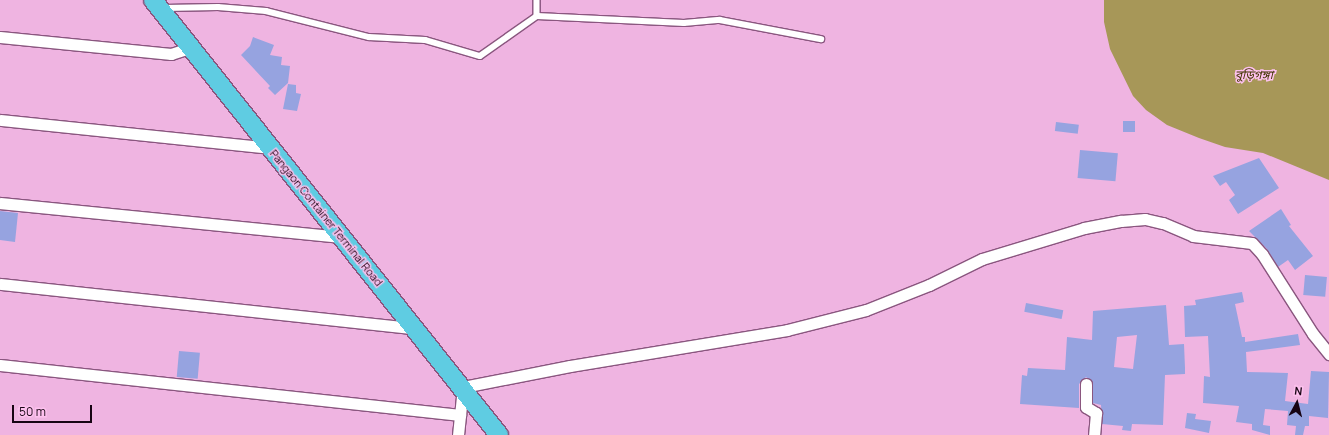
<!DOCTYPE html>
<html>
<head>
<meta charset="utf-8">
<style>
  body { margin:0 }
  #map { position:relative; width:1329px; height:435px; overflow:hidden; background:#efb4e1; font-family:Manrope,"Noto Sans Bengali",sans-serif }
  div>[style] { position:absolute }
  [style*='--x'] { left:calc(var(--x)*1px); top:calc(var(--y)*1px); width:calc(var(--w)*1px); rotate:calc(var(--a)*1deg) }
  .water>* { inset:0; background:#a79758 }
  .building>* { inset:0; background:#96a3e0; transform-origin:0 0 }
  .roads { filter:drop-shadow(1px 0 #8a567f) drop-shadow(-1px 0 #8a567f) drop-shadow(0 1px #8a567f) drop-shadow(0 -1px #8a567f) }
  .service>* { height:5.5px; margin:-2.75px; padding:0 2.75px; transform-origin:2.75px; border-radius:2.75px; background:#fff }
  .minor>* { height:11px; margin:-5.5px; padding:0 5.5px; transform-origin:5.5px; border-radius:5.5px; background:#fff }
  .trunk>* { height:18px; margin:-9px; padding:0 9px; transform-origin:9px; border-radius:9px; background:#5fcce2 }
  span { translate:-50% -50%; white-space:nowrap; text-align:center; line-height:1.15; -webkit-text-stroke:3px #fdc1ee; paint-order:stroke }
  .street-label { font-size:11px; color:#170413 }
  .water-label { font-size:12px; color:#403400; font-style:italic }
  .north { position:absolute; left:1277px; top:383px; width:40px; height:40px; -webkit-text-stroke:3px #fdc1ee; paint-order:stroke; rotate:7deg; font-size:11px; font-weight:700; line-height:16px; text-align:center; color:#170413 }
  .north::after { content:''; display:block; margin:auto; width:14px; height:18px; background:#170413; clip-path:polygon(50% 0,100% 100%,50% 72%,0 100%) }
  .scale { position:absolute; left:12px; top:405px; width:80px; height:18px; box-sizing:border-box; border:2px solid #170413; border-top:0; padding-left:5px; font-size:12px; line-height:14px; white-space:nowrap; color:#170413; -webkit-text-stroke:3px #fdc1ee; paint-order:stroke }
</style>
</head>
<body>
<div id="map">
  <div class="water">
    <i style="clip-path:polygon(1104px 0,1329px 0,1329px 180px,1263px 153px,1225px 147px,1199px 138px,1167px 125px,1146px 110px,1133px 96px,1110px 49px,1104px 22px)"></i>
  </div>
  <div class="building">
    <i style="clip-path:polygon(253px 37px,274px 45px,270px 55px,282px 57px,281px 65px,290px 66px,288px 83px,275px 95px,268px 88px,270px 86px,241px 55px,250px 46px)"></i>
    <i style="clip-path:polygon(288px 84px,296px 85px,296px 93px,301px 94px,297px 111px,283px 109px)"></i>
    <i style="left:1123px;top:121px;width:12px;height:11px"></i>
    <i style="left:1056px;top:122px;width:23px;height:9px;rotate:7deg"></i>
    <i style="left:1080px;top:150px;width:38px;height:28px;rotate:5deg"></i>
    <i style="clip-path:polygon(1259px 158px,1279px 188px,1238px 214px,1229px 200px,1235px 195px,1226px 182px,1220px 186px,1213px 176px)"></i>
    <i style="clip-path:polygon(1281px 209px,1291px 225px,1289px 226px,1313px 256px,1295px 270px,1288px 260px,1278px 267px,1267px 249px,1249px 231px)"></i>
    <i style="clip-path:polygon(0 211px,18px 213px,15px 242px,0 240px)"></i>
    <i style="left:1305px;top:275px;width:22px;height:20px;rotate:5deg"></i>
    <i style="clip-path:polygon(1242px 292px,1244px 302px,1235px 304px,1242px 337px,1245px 337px,1245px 342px,1298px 334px,1300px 345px,1246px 352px,1247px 372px,1288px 373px,1285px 401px,1308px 404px,1311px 371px,1329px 372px,1328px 418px,1309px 416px,1309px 426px,1305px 426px,1303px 435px,1295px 435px,1296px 426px,1287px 425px,1288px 411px,1265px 409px,1263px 425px,1270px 426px,1270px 435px,1252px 430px,1252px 424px,1236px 422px,1239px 406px,1203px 403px,1204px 376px,1210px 377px,1208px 336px,1185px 337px,1184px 306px,1196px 305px,1195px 300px)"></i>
    <i style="left:1026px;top:303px;width:38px;height:9px;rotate:11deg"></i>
    <i style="clip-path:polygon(evenodd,1166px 305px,1169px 345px,1184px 344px,1185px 368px,1185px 374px,1165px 375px,1163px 425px,1132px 424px,1131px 431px,1122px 430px,1123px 426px,1102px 424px,1101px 405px,1093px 403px,1093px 384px,1086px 377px,1079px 384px,1079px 408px,1020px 404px,1022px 375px,1027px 376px,1028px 368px,1065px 370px,1067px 337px,1092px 340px,1093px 311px,1166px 305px,1137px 335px,1133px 369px,1114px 367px,1117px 337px,1137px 335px)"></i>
    <i style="left:179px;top:351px;width:21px;height:26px;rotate:5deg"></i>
    <i style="clip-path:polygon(1187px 413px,1196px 414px,1195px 419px,1211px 421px,1209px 433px,1185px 428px)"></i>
  </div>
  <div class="roads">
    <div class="service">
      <i style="--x:537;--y:0;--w:16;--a:90"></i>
      <i style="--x:164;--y:8;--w:54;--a:-1.1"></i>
      <i style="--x:218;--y:7;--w:48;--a:4.8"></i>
      <i style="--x:266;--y:11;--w:106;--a:14.2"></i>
      <i style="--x:369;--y:37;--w:56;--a:3.1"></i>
      <i style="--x:425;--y:40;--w:57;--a:16.2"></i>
      <i style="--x:480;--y:56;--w:70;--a:-35.1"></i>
      <i style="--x:537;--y:16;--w:147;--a:2.7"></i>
      <i style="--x:684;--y:23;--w:36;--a:-5"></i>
      <i style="--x:720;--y:20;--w:103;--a:10.7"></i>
    </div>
    <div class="minor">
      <i style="--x:0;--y:37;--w:172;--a:5.7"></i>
      <i style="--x:171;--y:54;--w:20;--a:-18"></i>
      <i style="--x:0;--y:120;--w:272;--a:5.9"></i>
      <i style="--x:0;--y:203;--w:345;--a:5.7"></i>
      <i style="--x:0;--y:284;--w:415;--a:6.1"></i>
      <i style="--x:0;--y:365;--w:463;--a:6.2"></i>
      <i style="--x:1086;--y:384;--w:23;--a:90"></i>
      <i style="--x:1086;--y:407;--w:12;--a:31"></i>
      <i style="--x:1096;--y:413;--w:22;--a:95"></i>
      <i style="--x:458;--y:435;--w:48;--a:-84.1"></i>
      <i style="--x:463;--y:387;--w:109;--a:-11.1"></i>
      <i style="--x:570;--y:366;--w:220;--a:-9.4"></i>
      <i style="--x:787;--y:330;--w:81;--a:-14.2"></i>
      <i style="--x:866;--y:310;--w:68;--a:-21.6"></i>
      <i style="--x:929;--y:285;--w:59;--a:-26.1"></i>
      <i style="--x:982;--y:259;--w:107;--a:-16.9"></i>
      <i style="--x:1084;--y:228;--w:38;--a:-11"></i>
      <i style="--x:1121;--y:221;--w:24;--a:-5"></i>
      <i style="--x:1145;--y:219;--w:18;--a:13"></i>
      <i style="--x:1163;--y:223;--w:33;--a:23"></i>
      <i style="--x:1193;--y:236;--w:59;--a:6.8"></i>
      <i style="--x:1252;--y:243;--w:15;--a:48"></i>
      <i style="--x:1262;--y:254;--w:95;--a:57.5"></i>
      <i style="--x:1313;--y:334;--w:26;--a:51"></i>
    </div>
    <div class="trunk">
      <i style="--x:153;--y:0;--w:556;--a:51.5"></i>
    </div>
  </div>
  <div class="street-label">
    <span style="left:326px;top:218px;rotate:51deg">Pangaon Container Terminal Road</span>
  </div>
  <div class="water-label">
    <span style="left:1254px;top:75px">বুড়িগঙ্গা</span>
  </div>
  <div class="north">N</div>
  <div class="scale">50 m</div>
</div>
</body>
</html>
